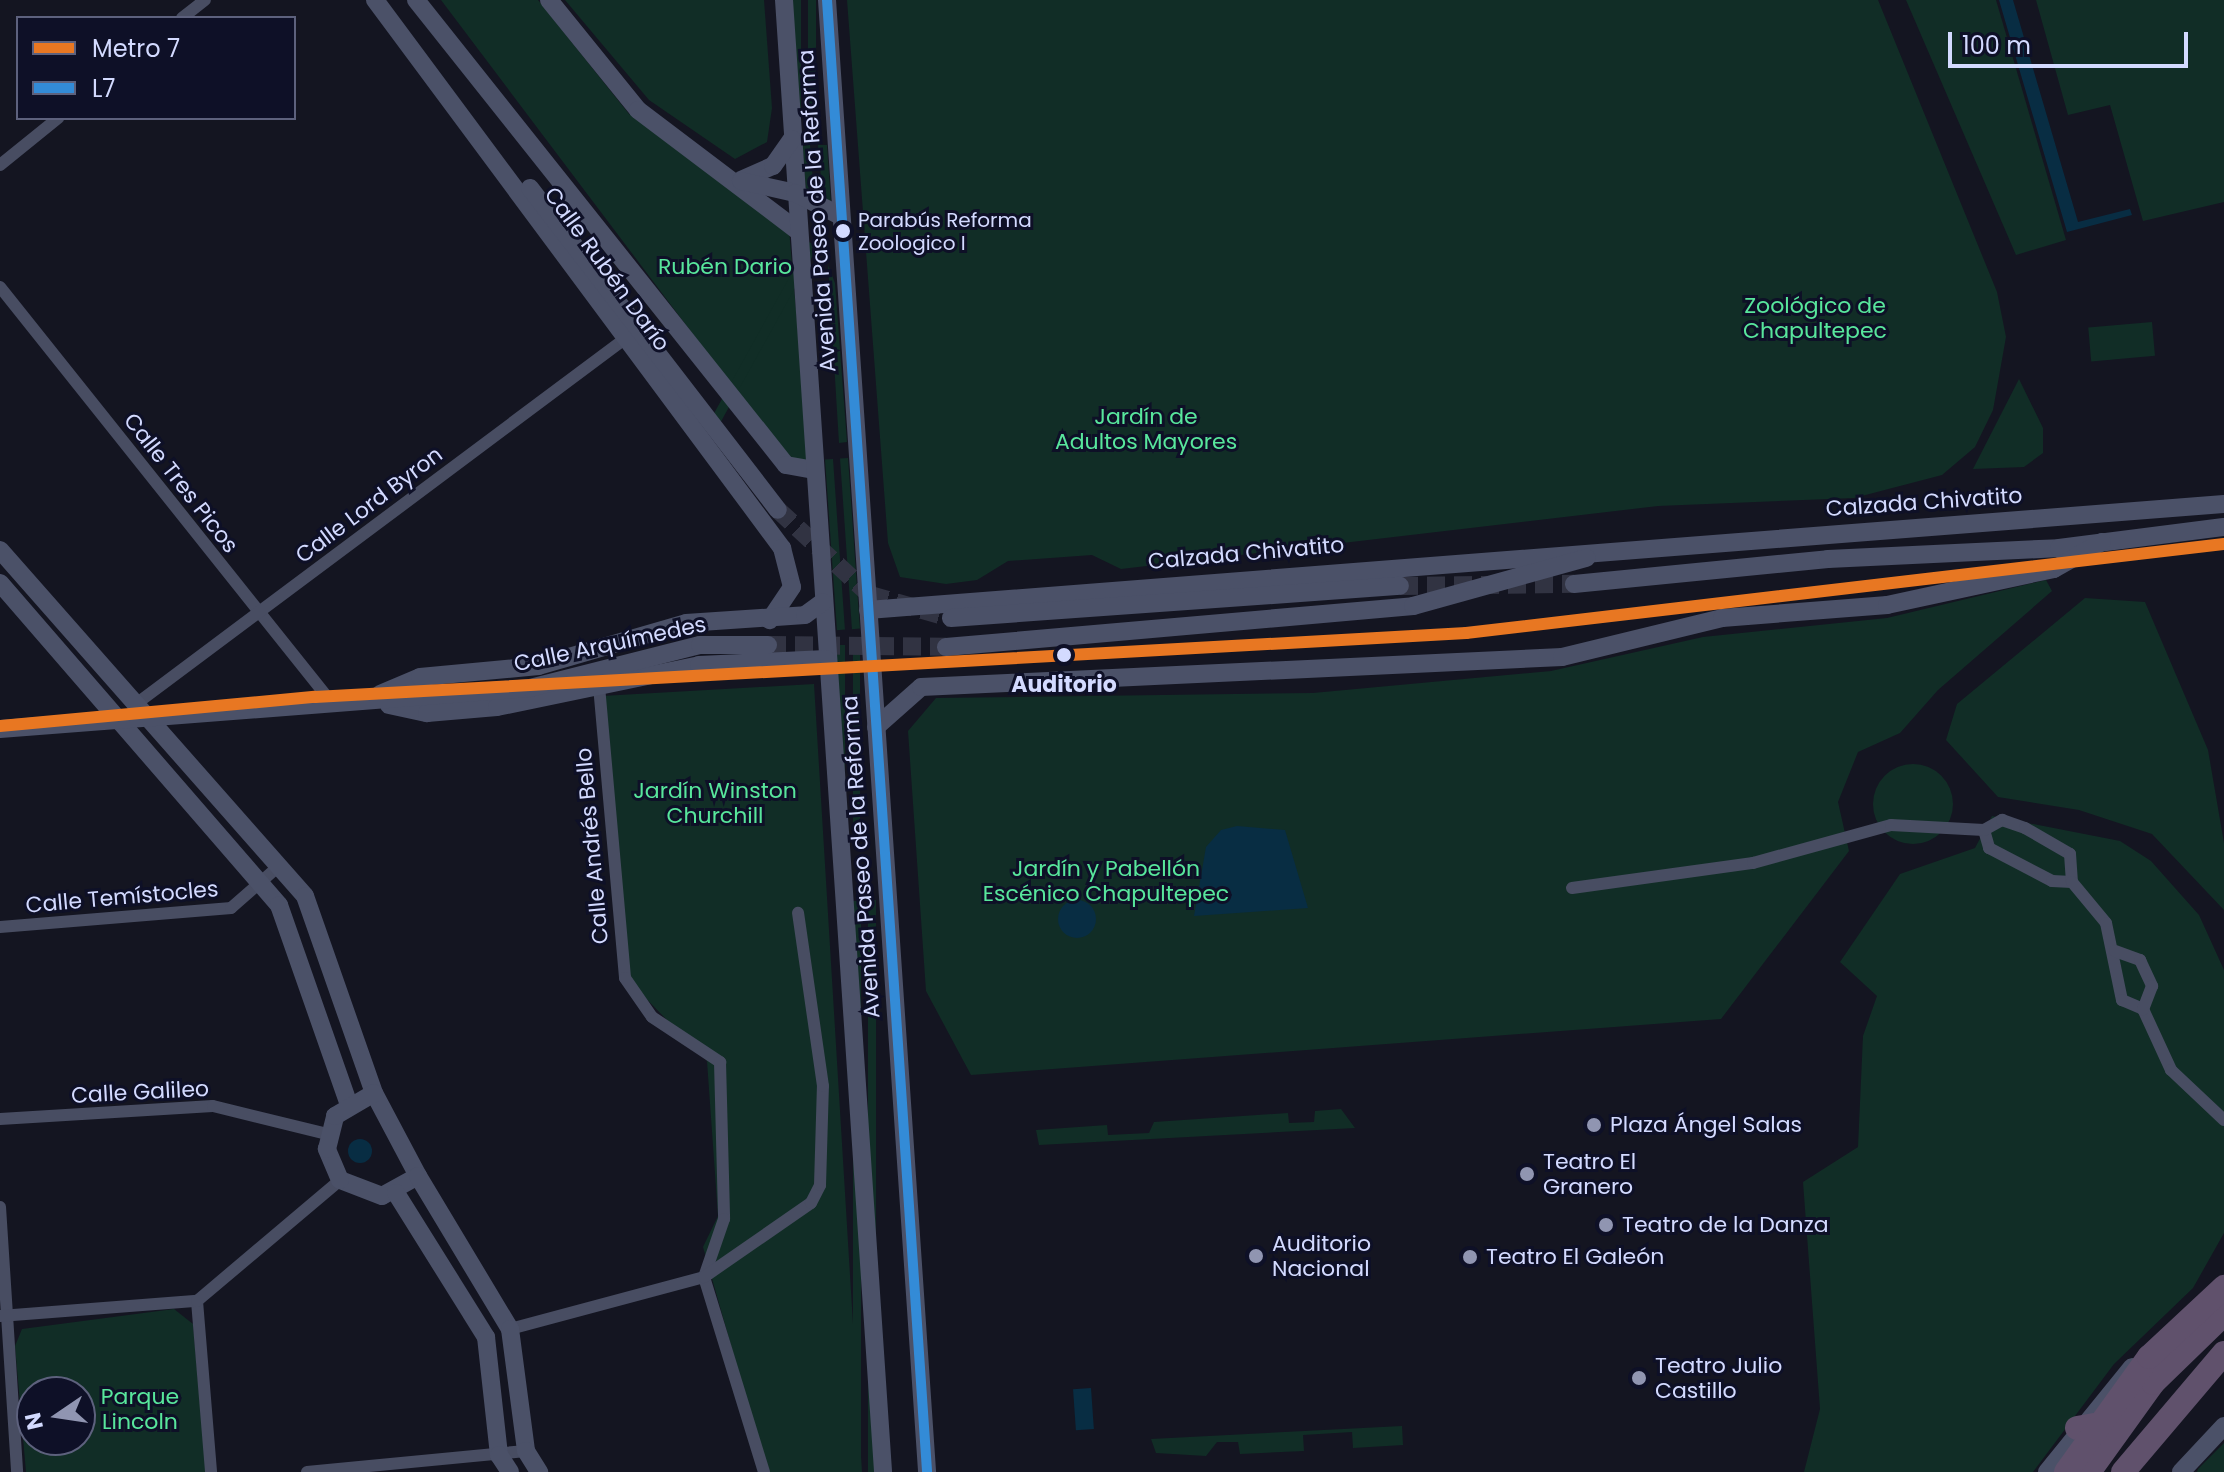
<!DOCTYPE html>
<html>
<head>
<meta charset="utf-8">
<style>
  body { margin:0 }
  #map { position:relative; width:2224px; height:1472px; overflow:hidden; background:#141521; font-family:Poppins,sans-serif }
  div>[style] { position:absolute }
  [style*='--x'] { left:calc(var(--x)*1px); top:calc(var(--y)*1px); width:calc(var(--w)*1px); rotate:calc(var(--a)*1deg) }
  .green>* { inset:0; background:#112d26; transform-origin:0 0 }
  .round { border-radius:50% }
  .water>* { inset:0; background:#082d43; transform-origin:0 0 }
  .secondary-tunnel>* { height:18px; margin-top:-9px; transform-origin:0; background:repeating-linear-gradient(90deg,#313342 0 18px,transparent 0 27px) }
  .street>* { height:12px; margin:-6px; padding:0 6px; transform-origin:6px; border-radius:6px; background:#484d62 }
  .secondary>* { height:18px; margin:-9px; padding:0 9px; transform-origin:9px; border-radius:9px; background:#4b5168 }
  .highway>* { height:24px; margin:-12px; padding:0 12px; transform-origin:12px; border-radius:12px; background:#60516c }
  .highway-bridge>* { height:24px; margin:-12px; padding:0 12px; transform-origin:12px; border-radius:12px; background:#60516c }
  .bus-1>* { height:10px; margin:-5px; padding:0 5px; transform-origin:5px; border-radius:5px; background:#338bd7 }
  .metro-1>* { height:12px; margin:-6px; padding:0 6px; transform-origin:6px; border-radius:6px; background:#e87722 }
  .dots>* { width:22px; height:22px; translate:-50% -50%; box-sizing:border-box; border:4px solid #0e1027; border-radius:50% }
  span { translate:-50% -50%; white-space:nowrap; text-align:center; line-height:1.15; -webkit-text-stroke:6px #0e1027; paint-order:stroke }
  .bus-label { font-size:20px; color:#d3daff }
  .left { translate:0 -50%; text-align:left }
  .street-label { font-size:22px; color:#d3daff }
  .park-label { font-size:22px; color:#58e69c }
  .stop-label { font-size:22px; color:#d3daff; font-weight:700 }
  .poi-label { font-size:22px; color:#d3daff }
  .legend { position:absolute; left:16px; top:16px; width:280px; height:104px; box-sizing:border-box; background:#0e1027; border:2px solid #5d617d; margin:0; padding:10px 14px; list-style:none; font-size:24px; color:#d3daff }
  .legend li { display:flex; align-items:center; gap:16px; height:40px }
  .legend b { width:40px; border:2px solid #5d617d }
  .north { position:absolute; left:16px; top:1376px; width:80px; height:80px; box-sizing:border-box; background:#0e1027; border:2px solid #5d617d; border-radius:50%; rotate:257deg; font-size:22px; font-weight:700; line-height:32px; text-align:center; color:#d3daff }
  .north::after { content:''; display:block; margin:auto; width:28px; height:36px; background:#9095b1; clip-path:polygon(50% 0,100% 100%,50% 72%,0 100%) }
  .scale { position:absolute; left:1948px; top:32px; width:240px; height:36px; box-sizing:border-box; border:4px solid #d3daff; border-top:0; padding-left:10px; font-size:24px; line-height:28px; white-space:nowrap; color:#d3daff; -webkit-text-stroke:6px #0e1027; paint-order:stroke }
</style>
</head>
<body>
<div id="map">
  <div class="green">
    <i style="clip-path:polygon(441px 0,538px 0,629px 114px,789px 229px,809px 459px,796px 463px,784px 455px)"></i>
    <i style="clip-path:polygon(565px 0,764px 0,772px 108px,767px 142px,735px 159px,649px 100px)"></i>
    <i style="left:793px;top:0;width:8px;height:130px"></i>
    <i style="left:808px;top:0;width:8px;height:129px"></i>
    <i style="clip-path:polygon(847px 0,1878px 0,1997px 292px,2006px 337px,1993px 410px,1975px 447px,1942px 475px,1854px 498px,1658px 506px,1121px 569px,1092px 555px,1008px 561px,977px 580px,946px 584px,900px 577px,888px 543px)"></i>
    <i style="clip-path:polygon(1906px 0,1996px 0,2066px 240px,2016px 255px)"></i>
    <i style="clip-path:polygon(2036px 0,2224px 0,2224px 202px,2143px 221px,2110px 105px,2068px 115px)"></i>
    <i style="clip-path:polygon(810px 145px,814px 194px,806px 189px,802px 146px)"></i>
    <i style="clip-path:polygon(818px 145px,827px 145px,831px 204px,823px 199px)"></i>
    <i style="left:809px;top:242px;width:10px;height:203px;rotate:29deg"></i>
    <i style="clip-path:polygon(828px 265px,835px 283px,847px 442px,839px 443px)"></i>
    <i style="left:2152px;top:322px;width:34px;height:64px;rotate:85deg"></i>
    <i style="clip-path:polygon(2019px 379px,2043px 428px,2043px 453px,2024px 467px,1973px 469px)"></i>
    <i style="left:848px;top:458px;width:171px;height:8px;rotate:86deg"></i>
    <i style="left:833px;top:459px;width:171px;height:8px;rotate:86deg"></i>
    <i style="clip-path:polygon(2046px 580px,2052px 591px,1938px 690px,1900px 733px,1858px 752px,1838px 802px,1849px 851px,1721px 1019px,971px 1075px,926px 991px,908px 731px,936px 698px,1313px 693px,1551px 671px,1703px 637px,1887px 618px)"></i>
    <i style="clip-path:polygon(2085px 598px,2145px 602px,2208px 750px,2224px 843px,2224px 910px,2152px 834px,2079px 810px,1998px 797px,1946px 740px,1957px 704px)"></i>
    <i style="left:853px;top:644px;width:7px;height:196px"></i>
    <i style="left:837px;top:645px;width:8px;height:196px"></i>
    <i style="clip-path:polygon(814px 684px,862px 1472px,767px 1472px,703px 1247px,718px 1216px,707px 1061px,626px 978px,602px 696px)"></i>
    <i class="round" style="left:1873px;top:764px;width:80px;height:80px"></i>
    <i style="clip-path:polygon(1992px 816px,2120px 841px,2151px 861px,2199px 915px,2224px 970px,2224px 1233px,2193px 1288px,2114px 1364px,2033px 1472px,1804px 1472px,1820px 1409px,1803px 1182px,1858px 1147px,1863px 1036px,1877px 996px,1840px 962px,1900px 874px,1975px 848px)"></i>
    <i style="left:868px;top:900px;width:8px;height:573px"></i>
    <i style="left:853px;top:901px;width:8px;height:572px"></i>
    <i style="clip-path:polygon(1341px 1109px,1355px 1128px,1039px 1145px,1036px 1130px,1107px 1125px,1108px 1135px,1149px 1133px,1154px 1122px,1288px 1113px,1289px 1123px,1314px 1122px,1315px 1111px)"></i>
    <i style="clip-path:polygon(evenodd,174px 1309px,193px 1324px,206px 1472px,26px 1472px,15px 1346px,22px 1329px,174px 1309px,32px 1392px,80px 1392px,80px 1440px,32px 1440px,32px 1392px)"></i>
    <i style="clip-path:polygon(1402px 1426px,1403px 1445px,1353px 1448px,1352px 1432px,1303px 1435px,1304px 1451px,1240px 1454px,1238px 1442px,1217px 1442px,1206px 1456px,1156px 1453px,1151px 1439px)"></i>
    <i style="clip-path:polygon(2224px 1443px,2224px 1472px,2197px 1472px,2198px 1469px)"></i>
  </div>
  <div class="water">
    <i style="clip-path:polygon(1999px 0,2013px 0,2078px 222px,2130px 209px,2132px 215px,2067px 232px)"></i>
    <i style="clip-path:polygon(1237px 826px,1285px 830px,1308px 908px,1194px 916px,1206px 847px,1221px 830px)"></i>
    <i class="round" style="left:1058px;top:900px;width:38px;height:38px"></i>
    <i class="round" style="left:348px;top:1139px;width:24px;height:24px"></i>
    <i style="left:1091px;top:1388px;width:41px;height:18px;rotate:86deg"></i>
  </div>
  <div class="secondary-tunnel">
    <i style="--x:778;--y:510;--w:125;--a:42.7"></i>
    <i style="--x:870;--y:595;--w:84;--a:15.9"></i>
    <i style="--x:1400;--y:586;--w:174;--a:-0.7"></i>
    <i style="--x:768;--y:645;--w:178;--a:0.6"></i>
  </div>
  <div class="street">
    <i style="--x:182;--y:18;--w:29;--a:-38"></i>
    <i style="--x:0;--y:165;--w:75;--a:-39"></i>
    <i style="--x:0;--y:287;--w:532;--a:51.41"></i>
    <i style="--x:599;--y:686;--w:293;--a:84.9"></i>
    <i style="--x:625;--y:978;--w:47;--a:55.3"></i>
    <i style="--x:652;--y:1017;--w:82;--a:33.5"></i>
    <i style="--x:720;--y:1062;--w:157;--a:88.5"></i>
    <i style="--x:724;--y:1219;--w:61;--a:109"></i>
    <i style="--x:704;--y:1277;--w:204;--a:72.9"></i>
    <i style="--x:136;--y:704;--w:612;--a:-36.76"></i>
    <i style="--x:1984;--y:830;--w:19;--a:74"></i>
    <i style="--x:1989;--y:848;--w:71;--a:27.6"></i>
    <i style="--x:2052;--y:881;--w:20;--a:3"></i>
    <i style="--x:1572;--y:888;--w:183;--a:-7.9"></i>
    <i style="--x:1753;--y:863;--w:143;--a:-15.4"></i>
    <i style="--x:1891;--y:825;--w:93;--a:3.1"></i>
    <i style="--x:1984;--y:830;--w:21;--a:-29"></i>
    <i style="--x:2002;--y:820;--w:24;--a:19"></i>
    <i style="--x:2025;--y:828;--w:52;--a:30"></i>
    <i style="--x:2070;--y:854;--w:28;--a:86"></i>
    <i style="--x:2072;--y:882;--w:53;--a:50.3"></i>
    <i style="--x:2106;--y:923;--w:79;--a:78.3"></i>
    <i style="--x:2122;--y:1000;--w:23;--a:23"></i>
    <i style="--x:2143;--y:1009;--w:67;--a:65.3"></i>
    <i style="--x:2171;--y:1070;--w:73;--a:43.3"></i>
    <i style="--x:0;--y:927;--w:232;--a:-4.7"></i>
    <i style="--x:231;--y:908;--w:64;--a:-41.2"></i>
    <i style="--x:2115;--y:951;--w:27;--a:20"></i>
    <i style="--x:2140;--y:960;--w:29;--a:65"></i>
    <i style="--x:2152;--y:986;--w:25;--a:111"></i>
    <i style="--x:0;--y:1119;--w:213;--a:-3.5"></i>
    <i style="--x:213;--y:1106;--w:117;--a:13.8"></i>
    <i style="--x:0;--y:1207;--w:266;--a:86.3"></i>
    <i style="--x:197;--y:1301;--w:172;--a:85.3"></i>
    <i style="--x:0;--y:1316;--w:198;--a:-4.4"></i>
    <i style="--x:197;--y:1301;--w:187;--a:-40.2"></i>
    <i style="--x:510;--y:1329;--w:201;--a:-15"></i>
    <i style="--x:704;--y:1277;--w:130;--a:-34.7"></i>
    <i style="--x:811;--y:1203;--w:20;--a:-63"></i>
    <i style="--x:820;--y:1185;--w:99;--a:-88.3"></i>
    <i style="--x:823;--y:1086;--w:175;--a:-98.2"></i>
    <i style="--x:307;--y:1472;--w:220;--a:-5.5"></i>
  </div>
  <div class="secondary">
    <i style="--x:375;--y:0;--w:683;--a:53.4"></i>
    <i style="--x:782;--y:548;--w:40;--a:75.6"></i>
    <i style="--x:792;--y:587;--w:40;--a:124"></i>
    <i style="--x:416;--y:0;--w:594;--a:51.49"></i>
    <i style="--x:786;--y:465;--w:28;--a:10"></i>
    <i style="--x:549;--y:0;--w:141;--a:51"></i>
    <i style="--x:638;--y:110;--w:201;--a:37.1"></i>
    <i style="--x:784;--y:0;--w:1475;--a:86.15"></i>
    <i style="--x:827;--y:0;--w:1475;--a:86.11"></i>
    <i style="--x:741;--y:180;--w:35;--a:-24"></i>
    <i style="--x:773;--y:166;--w:33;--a:-55"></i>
    <i style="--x:741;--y:181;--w:55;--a:12.5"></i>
    <i style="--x:795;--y:193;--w:51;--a:26.6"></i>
    <i style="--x:530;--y:188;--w:406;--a:52.4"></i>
    <i style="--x:0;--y:550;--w:461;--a:48.6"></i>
    <i style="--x:305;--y:896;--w:209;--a:70.7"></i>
    <i style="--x:0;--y:583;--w:426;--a:49.1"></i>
    <i style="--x:279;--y:905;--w:209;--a:70.7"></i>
    <i style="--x:1574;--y:584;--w:255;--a:-5.6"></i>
    <i style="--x:1828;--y:559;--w:231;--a:-2.7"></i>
    <i style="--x:2059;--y:548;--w:166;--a:-7.3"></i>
    <i style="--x:868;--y:610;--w:1360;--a:-4.47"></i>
    <i style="--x:951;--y:618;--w:450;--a:-4.1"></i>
    <i style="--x:946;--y:647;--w:469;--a:-5"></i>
    <i style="--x:1413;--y:606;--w:180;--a:-15.5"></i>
    <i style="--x:380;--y:694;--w:43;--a:-23"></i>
    <i style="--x:420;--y:677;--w:119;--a:-5.3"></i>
    <i style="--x:538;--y:666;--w:154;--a:-16.2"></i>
    <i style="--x:686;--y:623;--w:119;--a:-3.8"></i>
    <i style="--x:805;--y:615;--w:22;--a:-36"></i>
    <i style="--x:389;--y:705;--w:39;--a:12"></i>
    <i style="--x:427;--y:713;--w:70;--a:-4.9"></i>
    <i style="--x:497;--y:707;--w:206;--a:-11.7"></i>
    <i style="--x:699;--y:665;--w:127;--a:-2.7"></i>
    <i style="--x:876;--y:727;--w:60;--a:-41.6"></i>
    <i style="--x:921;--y:687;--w:642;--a:-2.68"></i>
    <i style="--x:1562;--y:657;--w:165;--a:-13.7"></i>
    <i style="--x:1722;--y:618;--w:166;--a:-4.5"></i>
    <i style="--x:1887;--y:605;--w:171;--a:-12.2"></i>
    <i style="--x:2054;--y:569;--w:55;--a:-29.4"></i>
    <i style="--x:0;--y:729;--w:532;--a:-4.42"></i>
    <i style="--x:530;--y:688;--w:175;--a:-14.2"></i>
    <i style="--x:700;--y:645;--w:68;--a:0"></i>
    <i style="--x:374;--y:1093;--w:94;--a:62.1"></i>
    <i style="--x:418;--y:1176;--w:41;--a:150.9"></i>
    <i style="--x:382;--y:1196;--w:45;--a:-159.1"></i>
    <i style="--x:340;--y:1180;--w:34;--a:-113"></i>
    <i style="--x:327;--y:1149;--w:34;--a:-76"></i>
    <i style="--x:335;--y:1116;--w:45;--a:-30.5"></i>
    <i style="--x:418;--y:1176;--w:179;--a:59"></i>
    <i style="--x:510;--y:1329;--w:123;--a:82.5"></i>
    <i style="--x:526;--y:1451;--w:25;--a:58"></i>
    <i style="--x:396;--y:1193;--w:170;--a:58"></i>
    <i style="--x:486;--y:1337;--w:119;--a:83.7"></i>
    <i style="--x:499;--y:1455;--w:20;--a:57"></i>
    <i style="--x:2047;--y:1472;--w:135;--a:-51"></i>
    <i style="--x:2181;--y:1472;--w:63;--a:-46.9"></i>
  </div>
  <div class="highway">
    <i style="--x:2077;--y:1428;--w:39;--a:-10"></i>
    <i style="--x:2089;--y:1472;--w:110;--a:-54.3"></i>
    <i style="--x:2153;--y:1383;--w:99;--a:-44.2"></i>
    <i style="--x:2123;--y:1472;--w:156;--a:-49.7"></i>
  </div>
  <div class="highway-bridge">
    <i style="--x:2066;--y:1472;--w:142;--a:-54.2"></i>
    <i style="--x:2149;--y:1357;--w:103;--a:-43"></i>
  </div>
  <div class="bus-1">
    <i style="--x:827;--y:0;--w:1475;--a:86.11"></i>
  </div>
  <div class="metro-1">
    <i style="--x:0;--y:726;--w:316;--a:-5.3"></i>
    <i style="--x:315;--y:697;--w:1153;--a:-3.18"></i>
    <i style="--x:1466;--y:633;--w:763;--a:-6.7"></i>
  </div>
  <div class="dots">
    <i style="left:843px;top:231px;background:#d3daff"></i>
    <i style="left:1064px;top:655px;background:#d3daff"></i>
    <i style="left:1594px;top:1125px;background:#9095b1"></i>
    <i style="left:1527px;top:1174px;background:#9095b1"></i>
    <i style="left:1606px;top:1225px;background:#9095b1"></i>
    <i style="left:1256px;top:1256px;background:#9095b1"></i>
    <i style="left:1470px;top:1257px;background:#9095b1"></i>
    <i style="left:1639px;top:1378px;background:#9095b1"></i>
  </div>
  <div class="bus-label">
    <span class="left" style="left:858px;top:232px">Parabús Reforma<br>Zoologico I</span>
  </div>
  <div class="street-label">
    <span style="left:817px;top:211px;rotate:-94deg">Avenida Paseo de la Reforma</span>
    <span style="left:607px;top:269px;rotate:54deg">Calle Rubén Darío</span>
    <span style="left:181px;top:483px;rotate:52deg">Calle Tres Picos</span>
    <span style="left:1924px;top:502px;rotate:-4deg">Calzada Chivatito</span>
    <span style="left:369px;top:505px;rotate:-37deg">Calle Lord Byron</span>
    <span style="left:1246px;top:553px;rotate:-5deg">Calzada Chivatito</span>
    <span style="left:610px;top:644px;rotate:-12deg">Calle Arquímedes</span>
    <span style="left:592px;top:846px;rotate:-95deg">Calle Andrés Bello</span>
    <span style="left:861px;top:857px;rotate:-94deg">Avenida Paseo de la Reforma</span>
    <span style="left:122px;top:897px;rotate:-5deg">Calle Temístocles</span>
    <span style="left:140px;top:1092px;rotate:-3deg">Calle Galileo</span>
  </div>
  <div class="park-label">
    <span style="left:725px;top:267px">Rubén Dario</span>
    <span style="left:1815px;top:318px">Zoológico de<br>Chapultepec</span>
    <span style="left:1146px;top:429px">Jardín de<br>Adultos Mayores</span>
    <span style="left:715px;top:803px">Jardín Winston<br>Churchill</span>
    <span style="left:1106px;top:881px">Jardín y Pabellón<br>Escénico Chapultepec</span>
    <span style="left:140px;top:1409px">Parque<br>Lincoln</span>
  </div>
  <div class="stop-label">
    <span style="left:1064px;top:685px">Auditorio</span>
  </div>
  <div class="poi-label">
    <span class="left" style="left:1610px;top:1125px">Plaza Ángel Salas</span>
    <span class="left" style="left:1543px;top:1174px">Teatro El<br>Granero</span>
    <span class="left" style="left:1622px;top:1225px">Teatro de la Danza</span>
    <span class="left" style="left:1272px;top:1256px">Auditorio<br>Nacional</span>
    <span class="left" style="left:1486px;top:1257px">Teatro El Galeón</span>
    <span class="left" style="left:1655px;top:1378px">Teatro Julio<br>Castillo</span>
  </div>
  <ul class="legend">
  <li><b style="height:10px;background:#e87722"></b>Metro 7</li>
  <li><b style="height:10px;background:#338bd7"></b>L7</li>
  </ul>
  <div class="north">N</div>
  <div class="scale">100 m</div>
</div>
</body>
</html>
